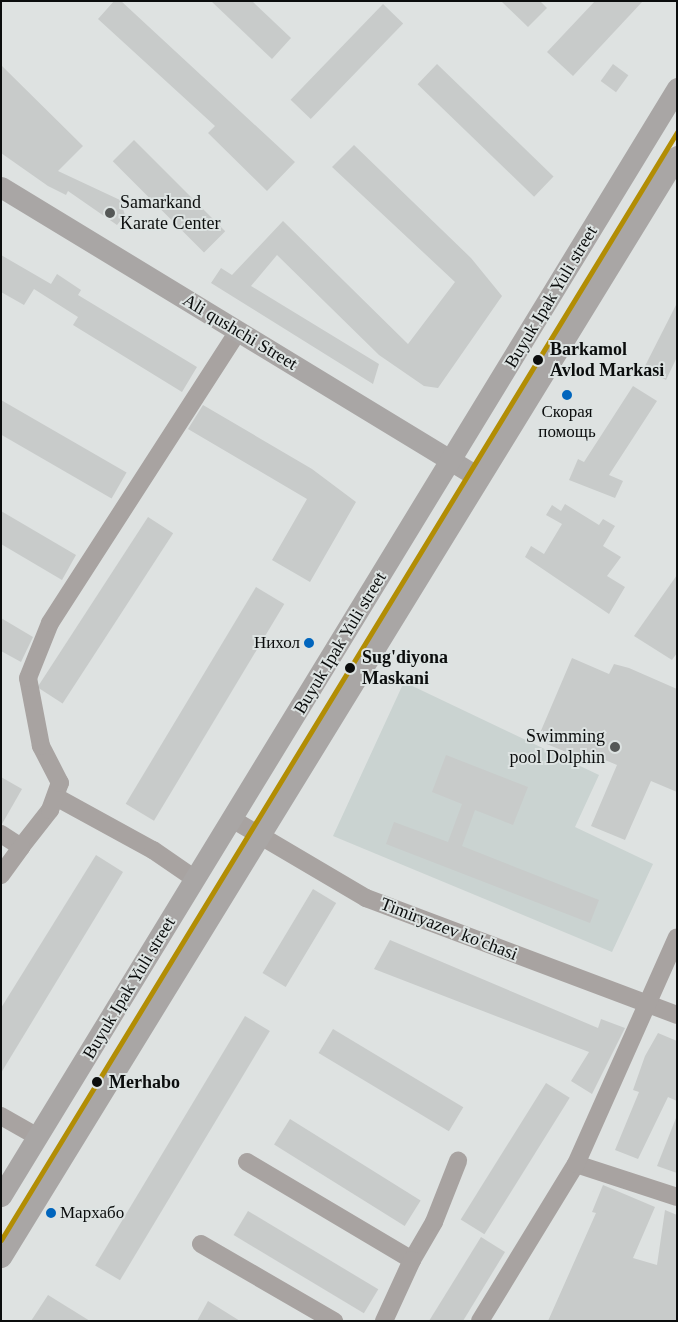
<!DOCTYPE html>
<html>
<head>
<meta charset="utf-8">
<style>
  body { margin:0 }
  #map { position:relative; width:678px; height:1322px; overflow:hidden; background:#dee2e1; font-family:"Times New Roman",serif }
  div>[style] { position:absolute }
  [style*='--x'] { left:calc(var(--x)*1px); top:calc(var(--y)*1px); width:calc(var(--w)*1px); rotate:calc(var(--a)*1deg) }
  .built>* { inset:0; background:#cad3d1 }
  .building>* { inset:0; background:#c8cbca; transform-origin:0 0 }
  .minor>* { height:18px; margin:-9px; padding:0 9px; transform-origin:9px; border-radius:9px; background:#a8a3a1 }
  .major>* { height:21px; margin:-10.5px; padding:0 10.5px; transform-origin:10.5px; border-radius:10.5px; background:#a9a6a5 }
  .tram-1>* { height:5px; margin:-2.5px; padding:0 2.5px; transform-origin:2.5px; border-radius:2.5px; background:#b28d04 }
  .dots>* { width:14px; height:14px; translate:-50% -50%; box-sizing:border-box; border:2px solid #dde3e2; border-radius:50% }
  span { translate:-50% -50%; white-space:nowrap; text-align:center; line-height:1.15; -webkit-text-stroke:4px #dde3e2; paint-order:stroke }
  .bus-label { font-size:17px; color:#0b0d0d }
  .right { translate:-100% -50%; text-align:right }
  .left { translate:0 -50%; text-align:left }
  .poi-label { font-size:18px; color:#0b0d0d }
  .street-label { font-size:18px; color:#0b0d0d }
  .stop-label { font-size:18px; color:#0b0d0d; font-weight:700 }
  .frame { position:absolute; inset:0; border:2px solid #0b0d0d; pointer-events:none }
</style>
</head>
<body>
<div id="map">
  <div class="built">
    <i style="clip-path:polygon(404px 682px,599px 775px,575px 827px,653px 864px,612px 952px,333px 836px)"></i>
  </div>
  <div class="building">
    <i style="clip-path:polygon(114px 1px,121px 1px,295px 162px,267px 191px,208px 133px,215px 126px,98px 19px)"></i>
    <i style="clip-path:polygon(211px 1px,252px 1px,291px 38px,272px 59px)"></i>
    <i style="clip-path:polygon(501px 1px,540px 1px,547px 8px,528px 27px)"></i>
    <i style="clip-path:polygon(595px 1px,643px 1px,573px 76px,547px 52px)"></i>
    <i style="left:383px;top:4px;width:28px;height:133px;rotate:44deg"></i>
    <i style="left:437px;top:64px;width:162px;height:28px;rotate:44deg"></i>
    <i style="left:613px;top:64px;width:19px;height:21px;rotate:36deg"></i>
    <i style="clip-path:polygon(1px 65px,83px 146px,58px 171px,120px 200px,125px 215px,117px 225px,68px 191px,66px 195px,48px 186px,1px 153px)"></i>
    <i style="left:134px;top:140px;width:129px;height:30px;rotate:45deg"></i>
    <i style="clip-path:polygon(354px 145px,471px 258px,502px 296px,438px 388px,424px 386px,379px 355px,277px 255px,251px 286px,379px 364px,373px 384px,211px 283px,221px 268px,232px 275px,283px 221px,408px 344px,455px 282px,332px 167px)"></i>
    <i style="clip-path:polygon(1px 255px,51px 284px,57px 274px,81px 290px,78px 295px,197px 367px,182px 392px,73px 325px,78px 317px,34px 289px,24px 305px,1px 292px)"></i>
    <i style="clip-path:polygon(677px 303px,677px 357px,666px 380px,644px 368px)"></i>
    <i style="clip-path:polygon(633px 386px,657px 401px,609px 475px,623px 481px,615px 498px,569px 480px,578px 459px,584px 462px)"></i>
    <i style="left:1px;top:400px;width:145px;height:30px;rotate:30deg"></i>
    <i style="clip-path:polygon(203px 405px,312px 469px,356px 502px,310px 582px,272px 560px,307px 499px,188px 429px)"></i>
    <i style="clip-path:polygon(565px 504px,599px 525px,603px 519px,615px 526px,603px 546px,621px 557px,607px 576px,625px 587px,609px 614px,525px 557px,531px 546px,544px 554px,562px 524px,546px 515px,552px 505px,561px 511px)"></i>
    <i style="clip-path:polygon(1px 511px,76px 555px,62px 580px,1px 544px)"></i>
    <i style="left:148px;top:517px;width:30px;height:203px;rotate:33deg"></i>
    <i style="clip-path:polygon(677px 575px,677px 653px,672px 660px,634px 636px)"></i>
    <i style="left:256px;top:587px;width:33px;height:253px;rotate:31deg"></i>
    <i style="clip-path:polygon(1px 618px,33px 637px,21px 662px,1px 651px)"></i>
    <i style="clip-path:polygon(572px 658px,609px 674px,614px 664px,629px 668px,677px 689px,677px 792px,651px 781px,625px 840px,591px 826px,617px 765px,591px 754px,588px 761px,537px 740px)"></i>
    <i style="clip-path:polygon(446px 755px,528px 787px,513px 825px,475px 810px,462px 846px,599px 900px,590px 923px,386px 844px,394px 822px,448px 842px,462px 804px,432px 792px)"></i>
    <i style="clip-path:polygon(1px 777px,22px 789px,2px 824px,1px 823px)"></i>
    <i style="clip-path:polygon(96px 855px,123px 872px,1px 1073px,1px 1008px)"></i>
    <i style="left:313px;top:889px;width:27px;height:98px;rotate:31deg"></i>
    <i style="clip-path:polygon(390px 940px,598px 1028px,601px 1019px,625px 1028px,592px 1094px,571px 1081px,589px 1052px,374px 969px)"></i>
    <i style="left:245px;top:1016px;width:29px;height:291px;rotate:31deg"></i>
    <i style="left:333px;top:1029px;width:152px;height:28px;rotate:31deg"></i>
    <i style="clip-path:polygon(658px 1033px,677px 1041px,677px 1101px,668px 1097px,638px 1159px,615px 1150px,639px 1092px,633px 1090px,645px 1056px)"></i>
    <i style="left:546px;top:1083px;width:28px;height:161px;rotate:32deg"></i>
    <i style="clip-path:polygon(676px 1118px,677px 1119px,677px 1173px,657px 1166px)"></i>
    <i style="left:290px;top:1119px;width:154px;height:30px;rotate:32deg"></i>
    <i style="clip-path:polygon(603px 1185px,655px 1207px,633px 1258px,657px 1265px,665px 1210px,677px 1215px,677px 1321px,548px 1321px,596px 1213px,592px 1212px)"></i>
    <i style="left:248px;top:1211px;width:152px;height:28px;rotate:31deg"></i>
    <i style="clip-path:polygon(481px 1237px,505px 1252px,463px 1321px,429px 1321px)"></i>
    <i style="clip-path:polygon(48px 1295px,90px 1321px,31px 1321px)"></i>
    <i style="clip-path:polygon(208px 1301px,240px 1321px,197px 1321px)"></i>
  </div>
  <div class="minor">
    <i style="--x:56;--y:797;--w:111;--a:28.7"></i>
    <i style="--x:153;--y:850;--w:51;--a:34.6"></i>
    <i style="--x:232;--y:819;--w:156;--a:30.5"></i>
    <i style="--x:366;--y:898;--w:332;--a:20.6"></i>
    <i style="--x:1;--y:834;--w:24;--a:33"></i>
    <i style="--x:21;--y:847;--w:47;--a:-51.9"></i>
    <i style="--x:50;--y:810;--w:29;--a:-70"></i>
    <i style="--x:60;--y:783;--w:42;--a:-117.2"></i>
    <i style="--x:41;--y:746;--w:69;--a:-100.8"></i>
    <i style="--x:28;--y:678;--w:59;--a:-68.2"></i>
    <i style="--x:50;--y:623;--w:347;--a:-57.2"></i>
    <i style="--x:1;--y:875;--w:34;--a:-54"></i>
    <i style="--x:1;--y:1116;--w:43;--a:29.6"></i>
    <i style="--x:247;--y:1162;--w:192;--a:30.7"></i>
    <i style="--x:412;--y:1260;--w:44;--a:-59.9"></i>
    <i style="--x:434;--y:1222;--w:66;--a:-68.5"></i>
    <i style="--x:576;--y:1164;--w:106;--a:18.1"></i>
    <i style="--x:201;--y:1244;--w:154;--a:30.1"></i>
    <i style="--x:384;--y:1321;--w:67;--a:-65.3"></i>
    <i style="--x:480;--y:1321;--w:184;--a:-58.6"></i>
    <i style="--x:576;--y:1164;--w:248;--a:-66"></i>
  </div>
  <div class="major">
    <i style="--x:1;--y:187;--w:558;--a:31.3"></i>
    <i style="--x:1;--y:1196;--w:1298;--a:-58.61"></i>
    <i style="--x:1;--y:1257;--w:1292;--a:-58.45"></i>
  </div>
  <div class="tram-1">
    <i style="--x:1;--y:1240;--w:1298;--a:-58.61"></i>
  </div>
  <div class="dots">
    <i style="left:110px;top:213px;background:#555857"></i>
    <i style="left:538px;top:360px;background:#0b0d0d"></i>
    <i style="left:567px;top:395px;background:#0065bd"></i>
    <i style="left:309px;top:643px;background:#0065bd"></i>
    <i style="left:350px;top:668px;background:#0b0d0d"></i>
    <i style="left:615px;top:747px;background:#555857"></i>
    <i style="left:97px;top:1082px;background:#0b0d0d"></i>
    <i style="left:51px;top:1213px;background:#0065bd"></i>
  </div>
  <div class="bus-label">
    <span style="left:567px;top:422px">Скорая<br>помощь</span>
    <span class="right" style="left:300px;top:643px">Нихол</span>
    <span class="left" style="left:60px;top:1213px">Мархабо</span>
  </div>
  <div class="poi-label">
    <span class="left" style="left:120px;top:213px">Samarkand<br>Karate Center</span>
    <span class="right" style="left:605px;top:747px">Swimming<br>pool Dolphin</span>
  </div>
  <div class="street-label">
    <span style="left:551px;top:297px;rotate:-59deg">Buyuk Ipak Yuli street</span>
    <span style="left:240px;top:332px;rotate:31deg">Ali qushchi Street</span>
    <span style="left:340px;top:643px;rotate:-59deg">Buyuk Ipak Yuli street</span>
    <span style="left:449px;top:929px;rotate:21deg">Timiryazev ko'chasi</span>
    <span style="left:129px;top:988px;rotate:-59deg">Buyuk Ipak Yuli street</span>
  </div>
  <div class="stop-label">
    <span class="left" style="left:550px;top:360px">Barkamol<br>Avlod Markasi</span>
    <span class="left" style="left:362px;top:668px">Sug'diyona<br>Maskani</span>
    <span class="left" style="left:109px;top:1082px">Merhabo</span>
  </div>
  <div class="frame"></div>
</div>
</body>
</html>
